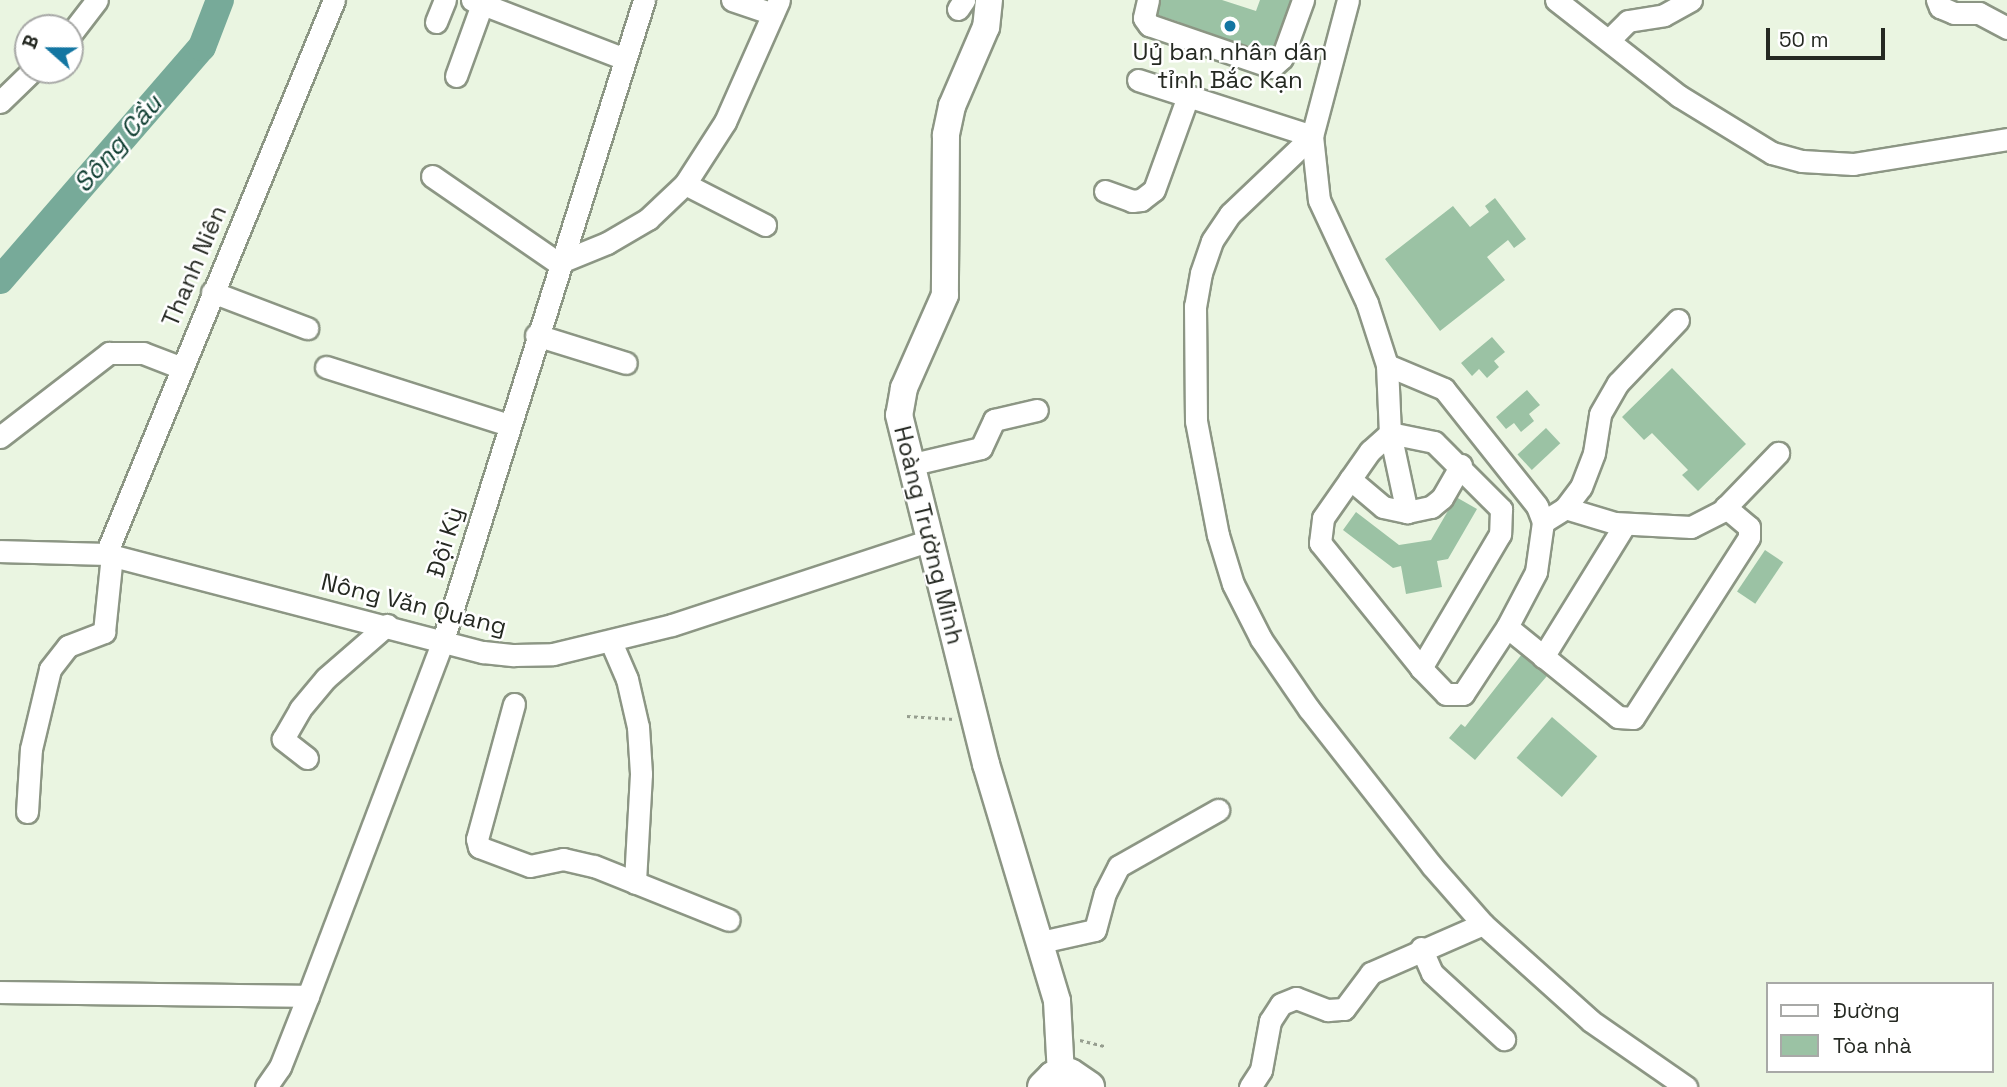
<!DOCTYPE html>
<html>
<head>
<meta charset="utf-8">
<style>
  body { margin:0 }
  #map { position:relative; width:2007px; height:1087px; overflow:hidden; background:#eaf5e1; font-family:"Space Grotesk",sans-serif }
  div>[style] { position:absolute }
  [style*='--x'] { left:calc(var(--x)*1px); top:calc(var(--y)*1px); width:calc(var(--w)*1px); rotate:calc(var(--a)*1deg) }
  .river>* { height:28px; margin:-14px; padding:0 14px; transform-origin:14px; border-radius:14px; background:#7a9 }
  .building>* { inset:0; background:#9bc2a4; transform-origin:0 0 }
  .path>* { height:2.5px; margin-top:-1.25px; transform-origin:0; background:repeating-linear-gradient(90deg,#969e8f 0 3.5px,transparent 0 7px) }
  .roads { filter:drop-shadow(2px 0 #8c9684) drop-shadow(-2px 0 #8c9684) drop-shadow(0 2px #8c9684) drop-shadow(0 -2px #8c9684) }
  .minor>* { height:21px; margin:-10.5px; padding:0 10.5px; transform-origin:10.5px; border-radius:10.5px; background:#fff }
  .major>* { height:26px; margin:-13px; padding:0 13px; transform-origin:13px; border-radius:13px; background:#fff }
  .highway>* { height:30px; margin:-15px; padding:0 15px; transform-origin:15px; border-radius:15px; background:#fff }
  .dots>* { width:19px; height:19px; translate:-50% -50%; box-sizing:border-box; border:4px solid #fff; border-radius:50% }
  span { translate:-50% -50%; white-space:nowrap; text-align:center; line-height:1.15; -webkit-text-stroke:5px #fff; paint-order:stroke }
  .poi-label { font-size:24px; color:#252922 }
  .street-label { font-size:24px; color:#252922 }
  .water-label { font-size:26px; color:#0f3d31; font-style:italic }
  .legend { position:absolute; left:1766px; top:982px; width:228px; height:91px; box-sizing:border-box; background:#fff; border:2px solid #a8a9a7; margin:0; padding:9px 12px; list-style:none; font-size:21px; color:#252922 }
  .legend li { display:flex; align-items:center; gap:14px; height:35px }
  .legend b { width:35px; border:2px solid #a8a9a7 }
  .north { position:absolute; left:14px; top:14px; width:70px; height:70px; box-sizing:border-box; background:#fff; border:2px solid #a8a9a7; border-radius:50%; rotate:291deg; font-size:19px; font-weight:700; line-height:28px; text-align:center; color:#252922 }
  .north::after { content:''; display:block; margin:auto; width:24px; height:32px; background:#1376a2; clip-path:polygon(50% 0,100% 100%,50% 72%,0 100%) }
  .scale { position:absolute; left:1766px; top:28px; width:119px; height:32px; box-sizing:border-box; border:4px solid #252922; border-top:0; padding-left:9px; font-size:21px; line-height:24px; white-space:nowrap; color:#252922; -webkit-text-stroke:5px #fff; paint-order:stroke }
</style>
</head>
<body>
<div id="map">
  <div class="river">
    <i style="--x:0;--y:280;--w:308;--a:-49.1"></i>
    <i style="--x:202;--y:47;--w:50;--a:-69"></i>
  </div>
  <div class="building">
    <i style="clip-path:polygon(1156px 0,1222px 0,1256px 11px,1260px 0,1292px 0,1273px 54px,1247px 45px,1244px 52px,1176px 29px,1179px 22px,1152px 13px)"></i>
    <i style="clip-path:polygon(1495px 198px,1526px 239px,1514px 248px,1508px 240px,1487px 257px,1505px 280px,1440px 331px,1385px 259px,1453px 206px,1470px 227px,1489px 212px,1485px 206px)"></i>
    <i style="clip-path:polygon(1492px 337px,1505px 352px,1494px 361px,1499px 367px,1487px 378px,1479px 369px,1472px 376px,1461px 363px)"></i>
    <i style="clip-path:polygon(1672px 368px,1746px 444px,1698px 491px,1682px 475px,1688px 470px,1652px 433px,1644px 440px,1622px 417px)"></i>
    <i style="clip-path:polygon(1527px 390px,1540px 405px,1529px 414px,1534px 421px,1521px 432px,1514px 423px,1506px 429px,1496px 417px)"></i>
    <i style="left:1546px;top:428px;width:21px;height:39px;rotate:47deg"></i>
    <i style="clip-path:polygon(1456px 497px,1477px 509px,1448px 559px,1437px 561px,1442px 587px,1406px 594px,1401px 566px,1393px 568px,1343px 530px,1356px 512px,1399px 545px,1431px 540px)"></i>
    <i style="left:1765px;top:550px;width:22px;height:50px;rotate:34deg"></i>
    <i style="clip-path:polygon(1522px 654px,1547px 676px,1475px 760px,1449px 738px,1461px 724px,1465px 727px)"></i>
    <i style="left:1552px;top:717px;width:60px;height:54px;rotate:41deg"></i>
  </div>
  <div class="path">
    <i style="--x:907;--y:716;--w:47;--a:3.7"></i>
    <i style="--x:1080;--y:1040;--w:25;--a:14"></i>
  </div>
  <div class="roads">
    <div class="minor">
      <i style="--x:472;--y:0;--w:164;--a:21.1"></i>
      <i style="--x:732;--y:0;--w:43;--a:18.9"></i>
      <i style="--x:1148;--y:0;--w:18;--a:103"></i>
      <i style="--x:1144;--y:18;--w:9;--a:54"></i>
      <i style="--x:1149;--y:25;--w:130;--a:18.9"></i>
      <i style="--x:1272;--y:67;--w:13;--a:-42"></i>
      <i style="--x:1282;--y:58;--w:62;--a:-70.1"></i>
      <i style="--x:1348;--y:0;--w:141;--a:104.8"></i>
      <i style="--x:1312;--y:136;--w:113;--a:136.4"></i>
      <i style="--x:1230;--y:214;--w:32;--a:124"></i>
      <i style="--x:1212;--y:241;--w:34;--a:109"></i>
      <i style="--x:1201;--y:273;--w:34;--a:100"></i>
      <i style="--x:1195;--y:306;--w:115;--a:89.5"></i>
      <i style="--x:1196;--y:421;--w:116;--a:79.1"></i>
      <i style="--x:1218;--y:535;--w:51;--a:73"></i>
      <i style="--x:1233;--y:584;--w:62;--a:63"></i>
      <i style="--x:1261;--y:639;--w:85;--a:55.6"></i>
      <i style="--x:1309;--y:709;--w:199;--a:51.9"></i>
      <i style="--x:1432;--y:866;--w:77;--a:48.7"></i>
      <i style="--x:1483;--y:924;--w:145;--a:41.9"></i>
      <i style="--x:1591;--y:1021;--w:116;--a:34.8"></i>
      <i style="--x:1556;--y:0;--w:156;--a:38"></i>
      <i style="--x:1679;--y:96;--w:109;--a:31.5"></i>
      <i style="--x:1772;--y:153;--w:31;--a:15"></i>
      <i style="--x:1802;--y:161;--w:51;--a:3.4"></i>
      <i style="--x:1853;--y:164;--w:156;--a:-9.2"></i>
      <i style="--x:1937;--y:0;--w:8;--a:67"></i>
      <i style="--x:1940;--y:7;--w:15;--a:23"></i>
      <i style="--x:1954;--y:13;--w:25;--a:0"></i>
      <i style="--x:1979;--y:13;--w:32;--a:28"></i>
      <i style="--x:958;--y:9;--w:11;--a:-56"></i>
      <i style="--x:436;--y:22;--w:24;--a:-68"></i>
      <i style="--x:70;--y:35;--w:44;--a:-52.4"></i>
      <i style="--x:1609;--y:40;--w:27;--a:-45"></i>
      <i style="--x:1628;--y:21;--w:36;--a:-9"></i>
      <i style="--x:1664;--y:15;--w:31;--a:-29"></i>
      <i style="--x:456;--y:76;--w:77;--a:-70.1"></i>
      <i style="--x:1138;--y:80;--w:183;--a:17.8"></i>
      <i style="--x:1312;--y:136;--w:64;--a:83.8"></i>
      <i style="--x:1319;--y:200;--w:114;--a:65"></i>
      <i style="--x:1367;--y:303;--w:65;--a:72.1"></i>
      <i style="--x:1387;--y:365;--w:68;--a:87.5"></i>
      <i style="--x:1390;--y:433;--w:81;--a:77.9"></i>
      <i style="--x:0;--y:102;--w:46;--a:-44.1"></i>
      <i style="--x:432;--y:176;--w:153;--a:34.6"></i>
      <i style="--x:558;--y:263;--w:53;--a:-22.2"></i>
      <i style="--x:607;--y:243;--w:48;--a:-30.3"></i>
      <i style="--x:648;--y:219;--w:51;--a:-43.4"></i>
      <i style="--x:685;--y:184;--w:74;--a:-57.2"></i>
      <i style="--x:725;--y:122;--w:133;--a:-66.1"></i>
      <i style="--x:685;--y:184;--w:90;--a:27.1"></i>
      <i style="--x:1105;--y:191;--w:29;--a:20"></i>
      <i style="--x:1132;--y:201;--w:9;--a:-6"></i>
      <i style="--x:1141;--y:200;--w:16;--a:-38"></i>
      <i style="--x:1154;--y:190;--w:100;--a:-70.1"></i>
      <i style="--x:212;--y:292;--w:102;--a:20.8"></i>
      <i style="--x:536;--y:335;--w:94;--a:17.3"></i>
      <i style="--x:1387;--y:365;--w:62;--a:22.8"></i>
      <i style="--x:1444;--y:389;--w:149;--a:51.5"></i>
      <i style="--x:1537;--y:506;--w:17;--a:69"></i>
      <i style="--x:1543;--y:522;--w:50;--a:98"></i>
      <i style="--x:1536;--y:572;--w:62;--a:117.8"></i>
      <i style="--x:1507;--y:627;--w:80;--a:123.3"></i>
      <i style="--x:1463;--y:694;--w:17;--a:180"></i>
      <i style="--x:1446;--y:694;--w:36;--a:-134"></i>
      <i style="--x:1421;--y:668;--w:161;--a:-128.9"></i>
      <i style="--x:1320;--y:543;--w:25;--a:-83"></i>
      <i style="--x:1323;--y:518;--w:82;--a:-55"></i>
      <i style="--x:1370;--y:451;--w:27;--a:-42"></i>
      <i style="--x:1390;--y:433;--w:45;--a:11.6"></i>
      <i style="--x:1434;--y:442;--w:95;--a:45"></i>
      <i style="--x:1501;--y:509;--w:25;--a:92"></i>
      <i style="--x:1500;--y:534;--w:156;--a:120.5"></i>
      <i style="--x:326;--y:367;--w:192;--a:17.6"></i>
      <i style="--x:0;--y:437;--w:138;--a:-37.6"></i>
      <i style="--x:109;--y:353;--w:34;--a:0"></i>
      <i style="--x:143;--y:353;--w:40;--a:21"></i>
      <i style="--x:909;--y:465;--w:74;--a:-13.3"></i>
      <i style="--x:981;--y:448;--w:31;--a:-65"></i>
      <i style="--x:994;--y:420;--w:44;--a:-13.1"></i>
      <i style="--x:1350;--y:479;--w:43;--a:40.3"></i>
      <i style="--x:1383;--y:507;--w:25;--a:12"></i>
      <i style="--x:1407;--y:512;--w:25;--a:-12"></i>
      <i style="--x:1431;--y:507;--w:14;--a:-39"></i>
      <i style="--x:1442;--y:498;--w:38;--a:-60"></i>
      <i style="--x:1565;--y:508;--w:52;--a:16.7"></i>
      <i style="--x:1615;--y:523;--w:76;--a:3"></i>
      <i style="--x:1691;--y:527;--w:35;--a:-27"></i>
      <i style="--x:1722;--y:511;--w:81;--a:-46"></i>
      <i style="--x:1543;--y:522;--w:26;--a:-32"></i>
      <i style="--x:1565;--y:508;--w:26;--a:-53"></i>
      <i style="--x:1581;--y:487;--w:36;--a:-69"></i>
      <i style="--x:1594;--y:453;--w:39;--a:-81"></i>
      <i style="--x:1600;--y:414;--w:36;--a:-60"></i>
      <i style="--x:1618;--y:383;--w:87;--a:-46.4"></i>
      <i style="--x:0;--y:551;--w:106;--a:1.6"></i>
      <i style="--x:106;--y:554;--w:390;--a:14.6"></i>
      <i style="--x:483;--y:652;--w:31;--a:6"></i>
      <i style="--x:514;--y:655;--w:39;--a:-1"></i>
      <i style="--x:553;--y:654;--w:122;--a:-13.7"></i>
      <i style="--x:672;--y:625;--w:273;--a:-18.2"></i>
      <i style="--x:106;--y:554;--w:599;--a:-67.63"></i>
      <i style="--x:1507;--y:627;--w:143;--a:39"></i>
      <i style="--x:1618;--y:717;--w:15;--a:4"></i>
      <i style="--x:1633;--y:718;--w:215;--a:-57.3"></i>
      <i style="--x:1749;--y:537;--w:10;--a:-90"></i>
      <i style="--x:1749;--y:527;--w:31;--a:-140"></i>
      <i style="--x:611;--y:642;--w:40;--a:66.6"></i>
      <i style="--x:627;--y:679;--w:49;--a:77.1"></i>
      <i style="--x:638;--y:727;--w:47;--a:86.3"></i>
      <i style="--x:641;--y:774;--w:109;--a:93.2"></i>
      <i style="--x:1543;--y:657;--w:156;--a:-58.3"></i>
      <i style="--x:514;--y:704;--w:140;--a:105.3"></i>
      <i style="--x:477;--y:839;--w:8;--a:76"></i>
      <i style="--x:479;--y:847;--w:54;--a:20.4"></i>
      <i style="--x:530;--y:866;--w:34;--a:-12"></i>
      <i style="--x:563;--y:859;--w:32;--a:13"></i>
      <i style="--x:594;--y:866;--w:145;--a:21.8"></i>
      <i style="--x:307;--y:758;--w:31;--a:-142"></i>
      <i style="--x:283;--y:739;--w:34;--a:-60"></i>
      <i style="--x:300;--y:709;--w:40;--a:-50"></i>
      <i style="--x:326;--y:678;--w:81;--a:-41"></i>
      <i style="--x:27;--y:812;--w:63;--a:-86.4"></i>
      <i style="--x:31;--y:749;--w:82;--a:-76.6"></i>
      <i style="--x:50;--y:669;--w:29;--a:-52"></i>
      <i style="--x:68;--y:646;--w:39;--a:-21"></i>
      <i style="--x:104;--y:632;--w:77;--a:-84.1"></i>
      <i style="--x:1041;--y:942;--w:55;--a:-12.5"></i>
      <i style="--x:1095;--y:930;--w:38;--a:-75"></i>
      <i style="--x:1105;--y:893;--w:30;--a:-63"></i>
      <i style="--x:1119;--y:866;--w:114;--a:-29.5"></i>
      <i style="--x:1421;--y:948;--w:27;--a:66"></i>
      <i style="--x:1432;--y:973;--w:98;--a:42.5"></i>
      <i style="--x:0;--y:992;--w:308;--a:0.7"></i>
      <i style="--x:266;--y:1087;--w:24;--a:-55"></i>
      <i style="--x:280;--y:1067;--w:76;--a:-68.5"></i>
      <i style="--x:308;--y:996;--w:381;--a:-69.2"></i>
      <i style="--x:443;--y:640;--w:671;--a:-72.56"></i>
      <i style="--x:1250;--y:1087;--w:20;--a:-57"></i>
      <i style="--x:1261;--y:1070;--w:50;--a:-79.6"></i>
      <i style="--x:1270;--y:1021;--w:20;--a:-57"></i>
      <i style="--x:1281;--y:1004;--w:16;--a:-22"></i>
      <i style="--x:1296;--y:998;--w:34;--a:21"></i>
      <i style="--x:1328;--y:1010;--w:16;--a:-4"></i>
      <i style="--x:1344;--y:1009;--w:45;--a:-53.1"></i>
      <i style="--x:1371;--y:973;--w:122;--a:-23.6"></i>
    </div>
    <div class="major">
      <i style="--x:989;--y:0;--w:27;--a:96"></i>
      <i style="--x:986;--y:27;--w:86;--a:113.3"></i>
      <i style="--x:952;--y:106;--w:30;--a:102"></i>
      <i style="--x:946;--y:135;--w:160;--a:90.4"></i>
      <i style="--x:945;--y:295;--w:102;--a:113.8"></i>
      <i style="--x:904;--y:388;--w:27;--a:100"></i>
      <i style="--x:899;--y:415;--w:360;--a:76"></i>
      <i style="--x:986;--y:764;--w:247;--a:73.3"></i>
      <i style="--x:1057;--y:1001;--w:73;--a:86.9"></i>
    </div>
    <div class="highway">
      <i style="--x:1043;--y:1087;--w:14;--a:-45"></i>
      <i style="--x:1053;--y:1077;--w:17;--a:-10"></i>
      <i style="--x:1070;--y:1074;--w:23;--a:34"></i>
    </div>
  </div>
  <div class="dots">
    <i style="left:1230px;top:26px;background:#1376a2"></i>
  </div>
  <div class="poi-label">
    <span style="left:1230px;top:66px">Uỷ ban nhân dân<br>tỉnh Bắc Kạn</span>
  </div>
  <div class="street-label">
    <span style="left:194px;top:266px;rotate:-67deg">Thanh Niên</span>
    <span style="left:929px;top:535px;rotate:76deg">Hoàng Trường Minh</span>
    <span style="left:445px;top:542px;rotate:-73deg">Đội Kỳ</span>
    <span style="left:414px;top:604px;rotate:14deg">Nông Văn Quang</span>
  </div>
  <div class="water-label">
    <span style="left:118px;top:144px;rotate:-49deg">Sông Cầu</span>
  </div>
  <ul class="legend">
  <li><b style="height:9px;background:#fff"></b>Đường</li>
  <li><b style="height:19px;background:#9bc2a4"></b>Tòa nhà</li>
  </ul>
  <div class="north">B</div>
  <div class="scale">50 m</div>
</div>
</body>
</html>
